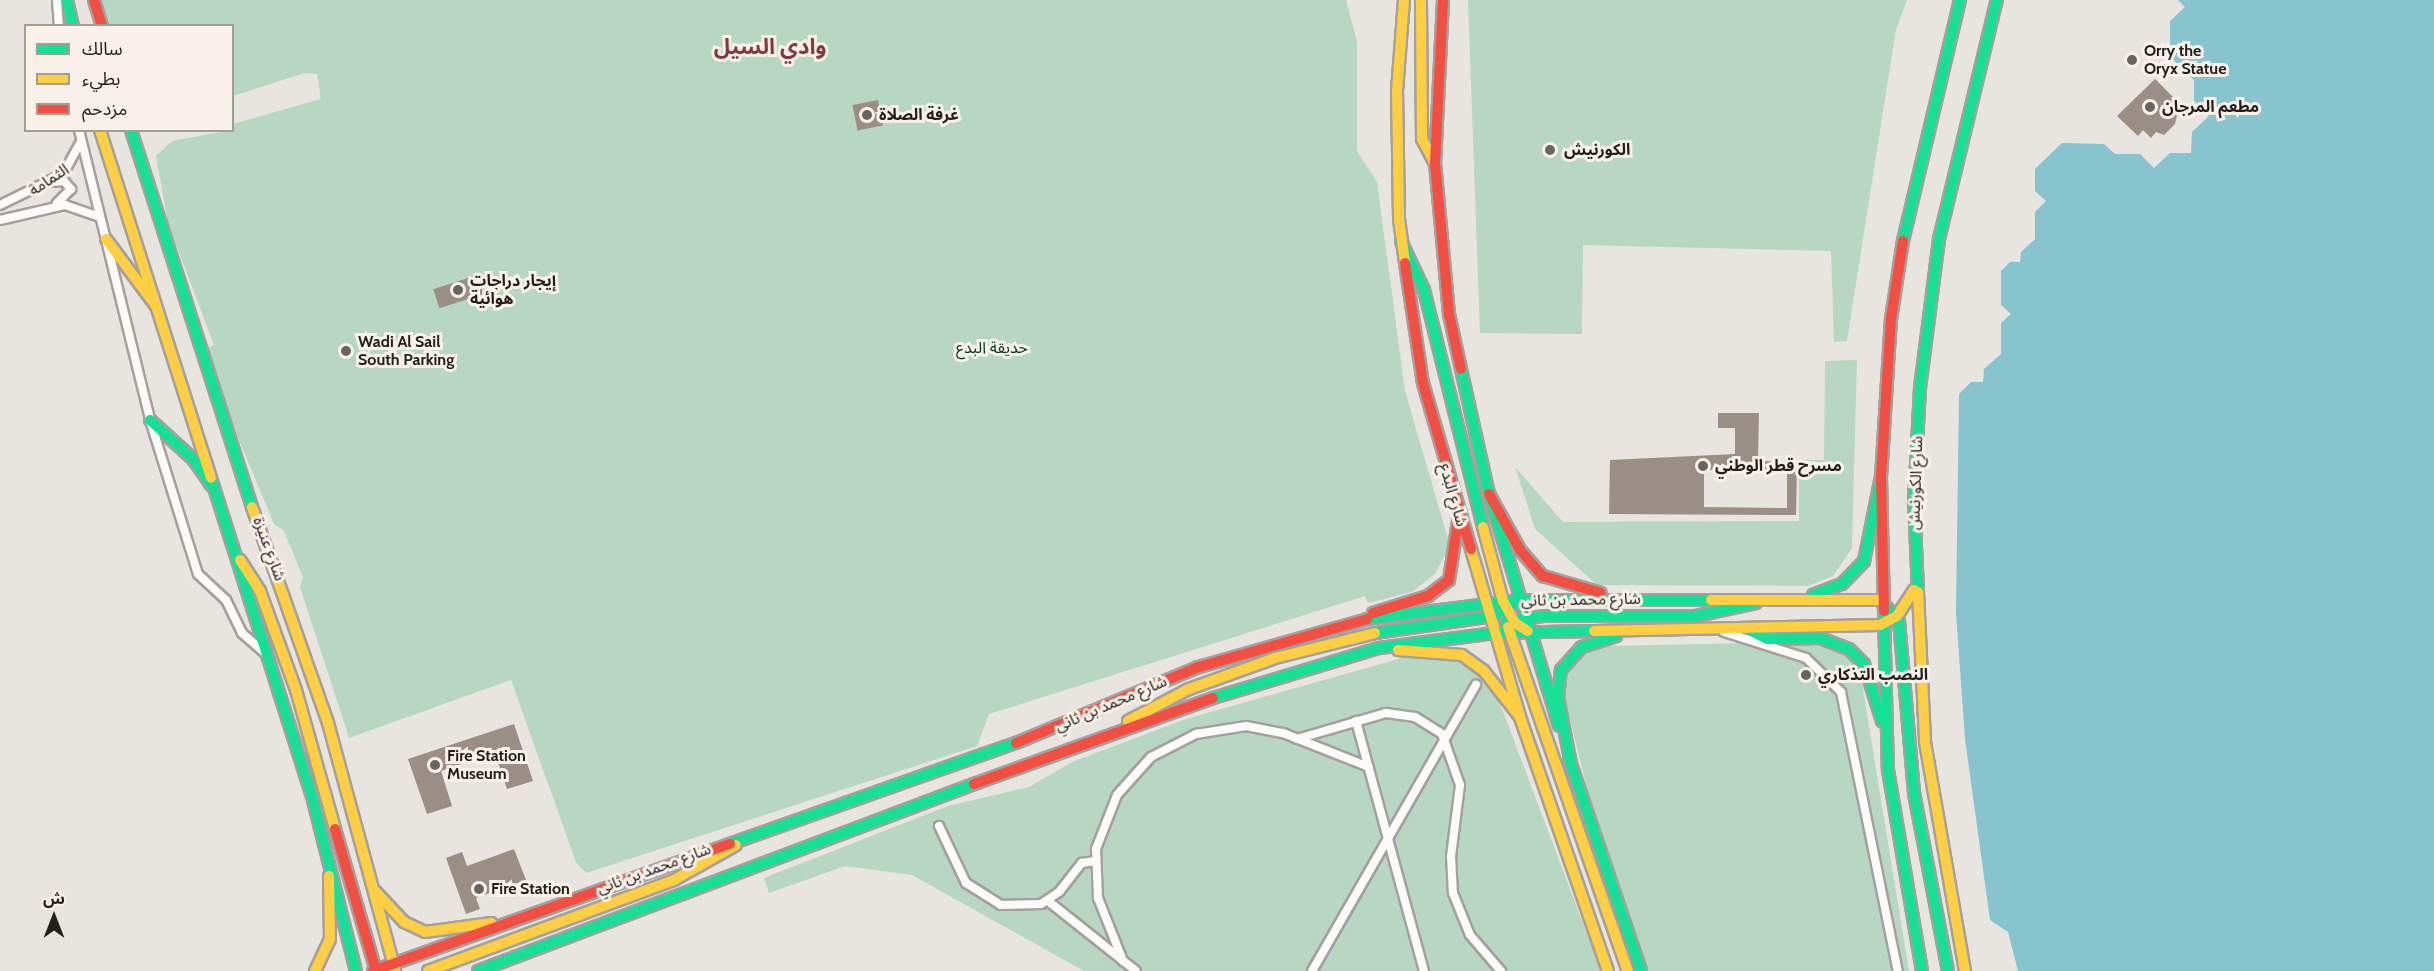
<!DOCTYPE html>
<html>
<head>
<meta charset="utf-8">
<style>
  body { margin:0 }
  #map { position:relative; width:2434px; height:971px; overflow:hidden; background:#e8e4e0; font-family:Cabin,"Noto Sans Arabic",sans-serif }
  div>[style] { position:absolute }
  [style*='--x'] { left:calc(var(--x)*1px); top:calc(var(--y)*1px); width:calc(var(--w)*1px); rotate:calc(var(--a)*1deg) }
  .green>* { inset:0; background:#b7d7c2 }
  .water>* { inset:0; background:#87c4ce }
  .building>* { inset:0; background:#9a8e87; transform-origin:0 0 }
  .roads { filter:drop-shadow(2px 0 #a3a09d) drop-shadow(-2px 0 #a3a09d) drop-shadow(0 2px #a3a09d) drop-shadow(0 -2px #a3a09d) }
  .street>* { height:8px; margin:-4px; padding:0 4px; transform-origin:4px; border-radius:4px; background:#fcfbfa }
  .fast>* { height:10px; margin:-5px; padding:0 5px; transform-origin:5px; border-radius:5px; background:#16e098 }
  .slow>* { height:10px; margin:-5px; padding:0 5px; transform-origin:5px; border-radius:5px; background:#ffcf43 }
  .jam>* { height:10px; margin:-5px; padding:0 5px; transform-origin:5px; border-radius:5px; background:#f24e42 }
  .dots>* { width:16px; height:16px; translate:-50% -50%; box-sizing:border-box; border:3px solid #f9f1e9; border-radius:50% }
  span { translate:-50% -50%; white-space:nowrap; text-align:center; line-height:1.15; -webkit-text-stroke:6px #f9f1e9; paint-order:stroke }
  .poi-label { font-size:16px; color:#221f1c; font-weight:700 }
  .left { translate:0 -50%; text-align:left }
  .street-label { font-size:16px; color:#221f1c }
  .park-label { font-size:16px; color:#003921 }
  .district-label { font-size:22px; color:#823a3c; font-weight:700 }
  .legend { position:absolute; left:24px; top:24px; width:210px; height:108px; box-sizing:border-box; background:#f9f1e9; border:2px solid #a39d97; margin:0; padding:8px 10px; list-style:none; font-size:18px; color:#221f1c }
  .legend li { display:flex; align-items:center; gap:12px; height:30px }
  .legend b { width:30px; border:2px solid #a39d97 }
  .north { position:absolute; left:24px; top:887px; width:60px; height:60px; -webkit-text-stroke:4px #f9f1e9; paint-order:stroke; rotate:0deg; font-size:16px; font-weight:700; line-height:24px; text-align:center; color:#221f1c }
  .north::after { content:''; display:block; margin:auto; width:21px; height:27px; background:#221f1c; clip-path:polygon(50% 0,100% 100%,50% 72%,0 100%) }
</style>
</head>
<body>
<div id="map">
  <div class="green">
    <i style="clip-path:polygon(101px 0,1346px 0,1357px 42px,1357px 151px,1377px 182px,1405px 391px,1448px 539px,1446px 553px,1435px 574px,1412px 592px,1368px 603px,1365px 596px,989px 714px,977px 746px,586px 873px,576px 862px,511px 680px,349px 738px,300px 587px,303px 577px,284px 531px,274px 524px,227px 411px,206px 348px,214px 345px,168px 223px,156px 156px,172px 141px,232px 130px,233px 124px,321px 99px,317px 74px,305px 73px,233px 96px,232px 26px,107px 25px)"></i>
    <i style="clip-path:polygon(1468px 0,1907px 0,1896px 29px,1847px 341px,1834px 342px,1831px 251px,1583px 245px,1582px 334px,1480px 333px)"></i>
    <i style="clip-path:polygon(1857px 360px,1852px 548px,1833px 576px,1808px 586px,1597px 585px,1535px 529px,1515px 467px,1563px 522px,1799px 521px,1799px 460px,1824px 460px,1825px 361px)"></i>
    <i style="clip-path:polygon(1800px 642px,1842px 651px,1860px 671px,1909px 971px,1648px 971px,1588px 792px,1561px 684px,1575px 656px,1604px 646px)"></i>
    <i style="clip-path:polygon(1416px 654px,1445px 654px,1471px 665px,1496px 693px,1601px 971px,1084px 971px,912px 875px,845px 866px,769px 893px,764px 878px,948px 806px,1029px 787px,1072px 762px,1186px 719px)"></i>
  </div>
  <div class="water">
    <i style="clip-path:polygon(2178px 0,2434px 0,2434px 971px,2018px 971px,2008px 932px,1990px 920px,1965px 739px,1956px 613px,1959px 394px,1971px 382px,1983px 382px,1984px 369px,2001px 354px,2001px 323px,2011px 314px,2001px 305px,2001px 271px,2010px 262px,2020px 262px,2021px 252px,2035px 239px,2035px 212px,2046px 201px,2035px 191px,2035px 169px,2062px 143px,2104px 144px,2115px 154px,2140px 154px,2154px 168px,2170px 153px,2191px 153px,2192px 132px,2209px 116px,2194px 101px,2194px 80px,2170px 57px,2170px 21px,2185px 7px)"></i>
  </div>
  <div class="building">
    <i style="clip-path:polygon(2155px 79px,2175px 99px,2170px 104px,2178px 111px,2175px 124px,2164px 135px,2156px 132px,2151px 138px,2143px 130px,2138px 136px,2117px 116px)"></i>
    <i style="left:878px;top:100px;width:26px;height:26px;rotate:79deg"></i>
    <i style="left:477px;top:275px;width:20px;height:46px;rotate:72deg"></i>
    <i style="clip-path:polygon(evenodd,1718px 413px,1759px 413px,1758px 461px,1797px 462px,1796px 515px,1609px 514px,1610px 460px,1735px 454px,1735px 428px,1718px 428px,1718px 413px,1704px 470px,1787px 470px,1787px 508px,1704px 507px,1704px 470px)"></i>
    <i style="clip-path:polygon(514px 724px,533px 781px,507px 789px,495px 753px,441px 771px,452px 806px,427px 814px,408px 759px)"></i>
    <i style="clip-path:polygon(514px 849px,526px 880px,476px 898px,480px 909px,466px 914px,446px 858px,462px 852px,467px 866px)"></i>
  </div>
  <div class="roads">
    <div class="street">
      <i style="--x:57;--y:0;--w:26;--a:86"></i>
      <i style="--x:79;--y:130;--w:299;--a:76.2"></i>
      <i style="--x:150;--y:420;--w:161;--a:72.7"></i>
      <i style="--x:198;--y:574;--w:38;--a:43"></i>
      <i style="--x:226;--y:600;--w:37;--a:64"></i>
      <i style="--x:242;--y:633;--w:30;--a:41"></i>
      <i style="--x:52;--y:182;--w:12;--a:-5"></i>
      <i style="--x:64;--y:181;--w:11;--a:49"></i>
      <i style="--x:71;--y:189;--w:20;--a:135"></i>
      <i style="--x:0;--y:205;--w:70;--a:-26.2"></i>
      <i style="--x:63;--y:174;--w:35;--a:-61"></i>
      <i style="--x:0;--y:220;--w:67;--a:-13"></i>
      <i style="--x:65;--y:205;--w:37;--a:19"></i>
      <i style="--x:1724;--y:632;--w:86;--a:17.6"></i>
      <i style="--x:1806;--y:658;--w:49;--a:44.2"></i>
      <i style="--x:1841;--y:692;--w:285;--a:78.5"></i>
      <i style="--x:1356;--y:721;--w:259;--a:74.8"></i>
      <i style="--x:1297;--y:739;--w:93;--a:-16.3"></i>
      <i style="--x:1386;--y:713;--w:29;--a:8"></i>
      <i style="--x:1415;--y:717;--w:32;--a:32"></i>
      <i style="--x:1442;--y:734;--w:54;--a:70.6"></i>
      <i style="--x:1460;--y:785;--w:72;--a:97.2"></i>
      <i style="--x:1451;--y:856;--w:37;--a:87"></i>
      <i style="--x:1453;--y:893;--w:45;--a:68"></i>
      <i style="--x:1470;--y:935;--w:48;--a:49.3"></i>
      <i style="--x:939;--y:826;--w:63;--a:64.7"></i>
      <i style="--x:966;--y:883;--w:41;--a:32.2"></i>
      <i style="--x:1001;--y:905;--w:40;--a:-1.4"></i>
      <i style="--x:1041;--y:904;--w:22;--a:-34"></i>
      <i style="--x:1059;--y:892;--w:37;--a:-52"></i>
      <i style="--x:1082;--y:863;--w:13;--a:-9"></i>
      <i style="--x:1048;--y:901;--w:112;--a:38.5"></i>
      <i style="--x:1123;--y:961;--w:68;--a:-111.6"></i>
      <i style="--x:1098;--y:898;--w:49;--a:-92.3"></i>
      <i style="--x:1096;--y:849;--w:58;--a:-68.7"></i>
      <i style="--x:1117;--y:795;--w:51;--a:-48.2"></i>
      <i style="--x:1151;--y:757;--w:51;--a:-27.1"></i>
      <i style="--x:1196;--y:734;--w:51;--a:-9.1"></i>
      <i style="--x:1246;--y:726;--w:38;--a:11"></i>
      <i style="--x:1283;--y:733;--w:92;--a:21.6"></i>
      <i style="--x:1312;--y:971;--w:330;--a:-60.2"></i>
    </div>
    <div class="fast">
      <i style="--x:67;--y:0;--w:27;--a:77"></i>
      <i style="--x:131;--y:130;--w:396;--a:72.2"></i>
      <i style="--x:1401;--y:241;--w:54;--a:64.9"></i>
      <i style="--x:1424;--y:290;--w:244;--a:76"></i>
      <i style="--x:1903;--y:241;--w:248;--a:-76.7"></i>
      <i style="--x:1461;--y:369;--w:128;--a:77.4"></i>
      <i style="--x:1489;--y:494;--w:242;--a:73.2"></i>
      <i style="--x:150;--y:420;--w:58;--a:42.2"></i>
      <i style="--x:193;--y:459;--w:33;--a:55"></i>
      <i style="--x:211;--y:478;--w:338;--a:72.4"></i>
      <i style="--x:313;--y:800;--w:176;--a:75.9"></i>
      <i style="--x:1918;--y:592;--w:90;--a:-92.5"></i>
      <i style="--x:1914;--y:502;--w:114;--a:-87"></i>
      <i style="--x:1920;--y:388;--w:150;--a:-82.7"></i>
      <i style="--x:1939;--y:239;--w:246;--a:-76.4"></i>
      <i style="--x:1813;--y:595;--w:31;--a:-21"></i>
      <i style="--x:1842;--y:584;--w:32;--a:-46"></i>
      <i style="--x:1864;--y:561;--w:86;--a:-78.6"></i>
      <i style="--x:1880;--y:600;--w:28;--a:48"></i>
      <i style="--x:1899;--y:621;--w:173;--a:85"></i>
      <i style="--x:1914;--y:793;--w:181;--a:79.2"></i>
      <i style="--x:1884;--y:611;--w:159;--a:88.6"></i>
      <i style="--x:1888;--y:770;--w:204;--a:80.4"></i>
      <i style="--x:1367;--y:619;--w:153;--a:-7.1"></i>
      <i style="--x:1519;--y:600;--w:192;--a:0"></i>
      <i style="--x:1506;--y:622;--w:39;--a:-9"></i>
      <i style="--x:1545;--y:616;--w:151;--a:0"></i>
      <i style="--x:1696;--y:616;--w:61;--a:-12.2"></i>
      <i style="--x:1750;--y:630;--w:19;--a:28"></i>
      <i style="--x:1767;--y:639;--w:53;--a:-1.1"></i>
      <i style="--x:1820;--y:638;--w:31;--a:21"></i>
      <i style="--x:1849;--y:649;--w:21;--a:45"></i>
      <i style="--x:1864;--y:664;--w:60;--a:72.5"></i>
      <i style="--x:1375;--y:633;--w:120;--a:-8.1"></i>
      <i style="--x:1494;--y:616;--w:30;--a:-33"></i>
      <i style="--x:1213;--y:698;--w:173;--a:-16.8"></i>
      <i style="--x:1379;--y:648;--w:117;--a:-7.4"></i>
      <i style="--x:1495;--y:633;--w:99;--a:-1.2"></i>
      <i style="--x:1569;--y:758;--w:225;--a:71.3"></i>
      <i style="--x:1571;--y:764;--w:68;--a:-101"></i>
      <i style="--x:1558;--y:697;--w:27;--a:-84"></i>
      <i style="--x:1561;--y:670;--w:31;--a:-48"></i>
      <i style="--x:1582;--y:647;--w:36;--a:-18"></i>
      <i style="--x:730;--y:844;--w:303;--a:-19.5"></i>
      <i style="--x:478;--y:971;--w:530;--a:-20.66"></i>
    </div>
    <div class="slow">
      <i style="--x:1404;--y:0;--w:90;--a:94.4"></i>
      <i style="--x:1397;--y:90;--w:129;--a:89.1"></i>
      <i style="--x:1399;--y:219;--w:44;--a:82.2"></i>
      <i style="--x:1421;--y:0;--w:139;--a:89.6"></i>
      <i style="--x:1422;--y:139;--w:27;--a:62"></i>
      <i style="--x:100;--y:130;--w:365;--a:72.3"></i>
      <i style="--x:106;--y:239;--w:84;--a:53.3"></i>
      <i style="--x:252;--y:507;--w:229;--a:70.6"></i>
      <i style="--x:328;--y:723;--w:256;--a:74.8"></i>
      <i style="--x:1483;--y:527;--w:77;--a:74.9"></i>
      <i style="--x:1503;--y:601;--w:25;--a:61"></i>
      <i style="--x:1515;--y:623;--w:15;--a:32"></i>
      <i style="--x:1471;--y:549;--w:175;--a:73.7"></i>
      <i style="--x:1520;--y:717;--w:269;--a:70.9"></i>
      <i style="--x:240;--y:560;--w:37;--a:57"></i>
      <i style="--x:260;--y:591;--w:105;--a:70"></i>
      <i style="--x:296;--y:690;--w:144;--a:74.3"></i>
      <i style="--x:1918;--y:592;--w:150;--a:87.3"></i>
      <i style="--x:1925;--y:742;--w:232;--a:80.1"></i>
      <i style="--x:1711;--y:600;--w:169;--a:0"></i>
      <i style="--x:1508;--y:627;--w:364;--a:70.8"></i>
      <i style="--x:1594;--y:631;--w:286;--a:-1.2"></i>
      <i style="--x:1880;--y:625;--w:19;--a:-28"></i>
      <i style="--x:1897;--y:616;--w:31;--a:-57"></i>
      <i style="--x:1398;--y:650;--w:64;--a:4.5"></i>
      <i style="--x:1462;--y:655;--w:27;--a:36"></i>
      <i style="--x:1484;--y:671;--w:58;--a:52"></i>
      <i style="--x:1128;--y:721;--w:69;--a:-27.7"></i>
      <i style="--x:1189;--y:689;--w:91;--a:-19.8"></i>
      <i style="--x:1275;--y:658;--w:103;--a:-14"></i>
      <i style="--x:375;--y:891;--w:42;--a:46.9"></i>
      <i style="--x:404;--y:922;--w:23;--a:25"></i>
      <i style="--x:425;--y:932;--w:67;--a:-7.8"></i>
      <i style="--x:315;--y:971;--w:35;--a:-65"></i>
      <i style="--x:330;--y:939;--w:63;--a:-90.9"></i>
      <i style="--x:428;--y:971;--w:262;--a:-20.3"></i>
      <i style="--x:674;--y:880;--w:71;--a:-29.4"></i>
    </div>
    <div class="jam">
      <i style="--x:94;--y:0;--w:27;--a:73"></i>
      <i style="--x:1443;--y:0;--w:163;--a:92.8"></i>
      <i style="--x:1435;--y:163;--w:152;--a:84.7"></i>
      <i style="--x:1449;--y:314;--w:56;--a:77.7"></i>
      <i style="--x:1405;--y:263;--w:121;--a:81.5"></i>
      <i style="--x:1423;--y:383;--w:173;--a:73.9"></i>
      <i style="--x:1489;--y:494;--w:64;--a:61"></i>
      <i style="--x:1520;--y:550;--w:35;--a:49"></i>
      <i style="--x:1543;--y:576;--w:60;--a:16.3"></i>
      <i style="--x:1884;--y:611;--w:134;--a:-91.3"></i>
      <i style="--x:1881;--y:477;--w:158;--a:-86.4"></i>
      <i style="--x:1891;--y:319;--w:79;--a:-81.3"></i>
      <i style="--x:1373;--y:613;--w:58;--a:-17.2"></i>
      <i style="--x:1428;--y:596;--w:26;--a:-37"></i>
      <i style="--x:1449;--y:580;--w:66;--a:-81.3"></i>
      <i style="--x:1016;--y:743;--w:198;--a:-22.6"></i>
      <i style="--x:1199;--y:667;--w:175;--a:-15.9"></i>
      <i style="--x:974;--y:784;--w:254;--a:-19.8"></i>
      <i style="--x:335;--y:829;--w:148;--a:73.9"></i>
      <i style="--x:373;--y:971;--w:379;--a:-19.6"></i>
    </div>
  </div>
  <div class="dots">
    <i style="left:2132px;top:60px;background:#676461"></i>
    <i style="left:2150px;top:107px;background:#676461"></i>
    <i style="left:867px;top:115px;background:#676461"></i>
    <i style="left:1550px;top:150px;background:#676461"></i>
    <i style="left:458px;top:290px;background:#676461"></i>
    <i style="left:346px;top:351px;background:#676461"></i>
    <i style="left:1703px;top:466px;background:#676461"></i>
    <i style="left:1806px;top:675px;background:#676461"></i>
    <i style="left:435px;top:765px;background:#676461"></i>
    <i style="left:479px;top:889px;background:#676461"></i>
  </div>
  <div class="poi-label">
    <span class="left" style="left:2144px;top:60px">Orry the<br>Oryx Statue</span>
    <span class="left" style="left:2162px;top:107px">مطعم المرجان</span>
    <span class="left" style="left:879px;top:115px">غرفة الصلاة</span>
    <span class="left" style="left:1564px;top:150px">الكورنيش</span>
    <span class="left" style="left:470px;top:290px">إيجار دراجات<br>هوائية</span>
    <span class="left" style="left:358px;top:351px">Wadi Al Sail<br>South Parking</span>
    <span class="left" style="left:1715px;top:466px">مسرح قطر الوطني</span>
    <span class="left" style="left:1818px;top:675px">النصب التذكاري</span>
    <span class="left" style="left:447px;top:765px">Fire Station<br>Museum</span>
    <span class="left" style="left:491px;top:889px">Fire Station</span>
  </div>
  <div class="street-label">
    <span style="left:49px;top:180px;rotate:-34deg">الثمامة</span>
    <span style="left:1916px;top:483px;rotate:-88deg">شارع الكورنيش</span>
    <span style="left:1453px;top:495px;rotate:74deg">شارع البدع</span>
    <span style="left:269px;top:549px;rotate:70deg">شارع عنيزة</span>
    <span style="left:1581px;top:600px;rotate:-1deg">شارع محمد بن ثاني</span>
    <span style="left:1111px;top:704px;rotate:-23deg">شارع محمد بن ثاني</span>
    <span style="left:654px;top:869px;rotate:-20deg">شارع محمد بن ثاني</span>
  </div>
  <div class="park-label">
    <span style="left:992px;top:348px">حديقة البدع</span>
  </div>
  <div class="district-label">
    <span style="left:770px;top:47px">وادي السيل</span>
  </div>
  <ul class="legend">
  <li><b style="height:8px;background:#16e098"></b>سالك</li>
  <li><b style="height:8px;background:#ffcf43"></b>بطيء</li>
  <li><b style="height:8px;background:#f24e42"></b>مزدحم</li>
  </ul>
  <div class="north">ش</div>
</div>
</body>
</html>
